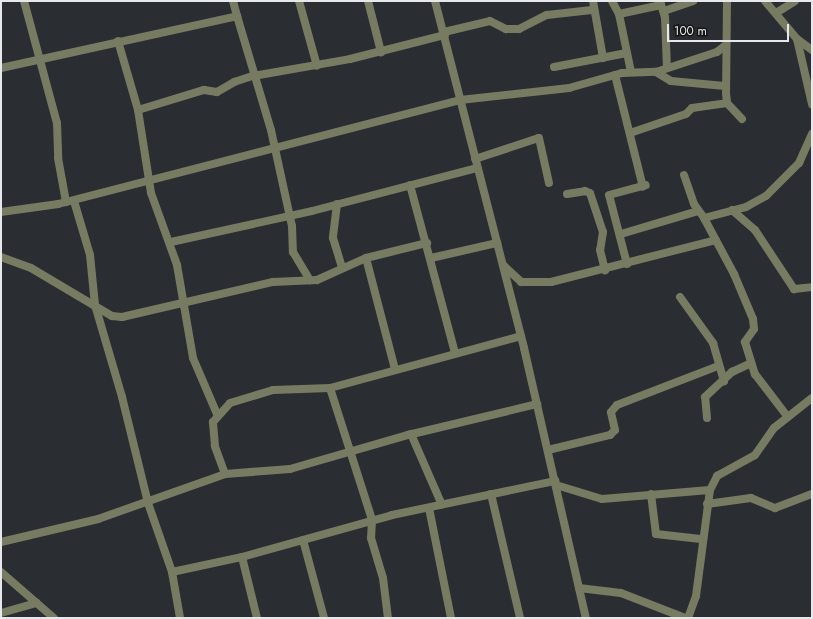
<!DOCTYPE html>
<html>
<head>
<meta charset="utf-8">
<style>
  body { margin:0 }
  #map { position:relative; width:813px; height:619px; overflow:hidden; background:#2a2d31; font-family:Jost,sans-serif }
  div>[style] { position:absolute }
  [style*='--x'] { left:calc(var(--x)*1px); top:calc(var(--y)*1px); width:calc(var(--w)*1px); rotate:calc(var(--a)*1deg) }
  .minor>* { height:8px; margin:-4px; padding:0 4px; transform-origin:4px; border-radius:4px; background:#777b61 }
  span { translate:-50% -50%; white-space:nowrap; text-align:center; line-height:1.15; -webkit-text-stroke:3px #141517; paint-order:stroke }
  .frame { position:absolute; inset:0; border:2px solid #e6e8eb; pointer-events:none }
  .scale { position:absolute; left:667px; top:24px; width:122px; height:18px; box-sizing:border-box; border:2px solid #e6e8eb; border-top:0; padding-left:5px; font-size:12px; line-height:14px; white-space:nowrap; color:#e6e8eb; -webkit-text-stroke:3px #141517; paint-order:stroke }
</style>
</head>
<body>
<div id="map">
  <div class="minor">
    <i style="--x:24;--y:1;--w:126;--a:74.9"></i>
    <i style="--x:57;--y:123;--w:35;--a:88"></i>
    <i style="--x:58;--y:158;--w:45;--a:79.7"></i>
    <i style="--x:299;--y:1;--w:67;--a:74.5"></i>
    <i style="--x:368;--y:1;--w:53;--a:75.7"></i>
    <i style="--x:435;--y:1;--w:358;--a:75.6"></i>
    <i style="--x:524;--y:348;--w:277;--a:77.1"></i>
    <i style="--x:593;--y:1;--w:58;--a:80"></i>
    <i style="--x:612;--y:1;--w:15;--a:62"></i>
    <i style="--x:619;--y:14;--w:59;--a:78.3"></i>
    <i style="--x:660;--y:1;--w:17;--a:73"></i>
    <i style="--x:665;--y:17;--w:51;--a:87.8"></i>
    <i style="--x:727;--y:1;--w:92;--a:90.6"></i>
    <i style="--x:726;--y:93;--w:10;--a:84"></i>
    <i style="--x:727;--y:103;--w:22;--a:47"></i>
    <i style="--x:765;--y:1;--w:50;--a:49.9"></i>
    <i style="--x:797;--y:39;--w:19;--a:36"></i>
    <i style="--x:664;--y:11;--w:31;--a:-19"></i>
    <i style="--x:776;--y:13;--w:22;--a:-32"></i>
    <i style="--x:619;--y:14;--w:43;--a:-12.1"></i>
    <i style="--x:237;--y:16;--w:119;--a:73.4"></i>
    <i style="--x:271;--y:130;--w:98;--a:77.7"></i>
    <i style="--x:292;--y:226;--w:26;--a:88"></i>
    <i style="--x:293;--y:252;--w:33;--a:59"></i>
    <i style="--x:444;--y:32;--w:47;--a:-13.4"></i>
    <i style="--x:490;--y:21;--w:18;--a:27"></i>
    <i style="--x:506;--y:29;--w:13;--a:0"></i>
    <i style="--x:519;--y:29;--w:31;--a:-27"></i>
    <i style="--x:547;--y:15;--w:45;--a:-6.3"></i>
    <i style="--x:797;--y:39;--w:67;--a:77"></i>
    <i style="--x:118;--y:41;--w:72;--a:73.8"></i>
    <i style="--x:138;--y:110;--w:84;--a:81.1"></i>
    <i style="--x:151;--y:193;--w:77;--a:70.1"></i>
    <i style="--x:177;--y:265;--w:94;--a:80.2"></i>
    <i style="--x:193;--y:358;--w:61;--a:66.8"></i>
    <i style="--x:554;--y:67;--w:74;--a:-10.9"></i>
    <i style="--x:1;--y:68;--w:242;--a:-12.4"></i>
    <i style="--x:237;--y:16;--w:16;--a:-105"></i>
    <i style="--x:656;--y:72;--w:17;--a:31"></i>
    <i style="--x:671;--y:81;--w:54;--a:5.3"></i>
    <i style="--x:615;--y:75;--w:115;--a:76"></i>
    <i style="--x:138;--y:110;--w:69;--a:-16.9"></i>
    <i style="--x:204;--y:90;--w:13;--a:9"></i>
    <i style="--x:217;--y:92;--w:20;--a:-30"></i>
    <i style="--x:234;--y:82;--w:20;--a:-18"></i>
    <i style="--x:253;--y:76;--w:98;--a:-9.9"></i>
    <i style="--x:350;--y:59;--w:98;--a:-14.2"></i>
    <i style="--x:630;--y:133;--w:59;--a:-18.7"></i>
    <i style="--x:686;--y:114;--w:8;--a:-45"></i>
    <i style="--x:692;--y:108;--w:35;--a:-8"></i>
    <i style="--x:475;--y:159;--w:67;--a:-18.2"></i>
    <i style="--x:539;--y:138;--w:46;--a:77.5"></i>
    <i style="--x:684;--y:175;--w:31;--a:71"></i>
    <i style="--x:694;--y:204;--w:17;--a:54"></i>
    <i style="--x:704;--y:218;--w:43;--a:-14.7"></i>
    <i style="--x:746;--y:207;--w:23;--a:-29"></i>
    <i style="--x:766;--y:196;--w:47;--a:-45"></i>
    <i style="--x:799;--y:163;--w:32;--a:-66"></i>
    <i style="--x:410;--y:185;--w:174;--a:75"></i>
    <i style="--x:567;--y:194;--w:18;--a:-9"></i>
    <i style="--x:585;--y:191;--w:5;--a:22"></i>
    <i style="--x:590;--y:193;--w:41;--a:71.6"></i>
    <i style="--x:603;--y:232;--w:18;--a:99"></i>
    <i style="--x:600;--y:250;--w:21;--a:76"></i>
    <i style="--x:74;--y:201;--w:56;--a:73.5"></i>
    <i style="--x:90;--y:255;--w:50;--a:84.3"></i>
    <i style="--x:95;--y:305;--w:96;--a:73.6"></i>
    <i style="--x:122;--y:397;--w:109;--a:76.2"></i>
    <i style="--x:148;--y:503;--w:73;--a:70.8"></i>
    <i style="--x:172;--y:572;--w:47;--a:80.1"></i>
    <i style="--x:337;--y:204;--w:34;--a:97"></i>
    <i style="--x:333;--y:238;--w:31;--a:73"></i>
    <i style="--x:732;--y:210;--w:30;--a:41"></i>
    <i style="--x:755;--y:230;--w:71;--a:56.5"></i>
    <i style="--x:794;--y:289;--w:18;--a:-6"></i>
    <i style="--x:1;--y:212;--w:58;--a:-8"></i>
    <i style="--x:58;--y:204;--w:415;--a:-14.5"></i>
    <i style="--x:460;--y:100;--w:110;--a:-6.3"></i>
    <i style="--x:569;--y:88;--w:55;--a:-15.8"></i>
    <i style="--x:622;--y:73;--w:34;--a:-2"></i>
    <i style="--x:656;--y:72;--w:64;--a:-18.2"></i>
    <i style="--x:717;--y:52;--w:11;--a:-38"></i>
    <i style="--x:704;--y:218;--w:64;--a:61.8"></i>
    <i style="--x:734;--y:274;--w:49;--a:67.1"></i>
    <i style="--x:753;--y:319;--w:10;--a:84"></i>
    <i style="--x:754;--y:329;--w:16;--a:125"></i>
    <i style="--x:745;--y:342;--w:34;--a:73"></i>
    <i style="--x:755;--y:374;--w:53;--a:52.7"></i>
    <i style="--x:621;--y:234;--w:80;--a:-16.6"></i>
    <i style="--x:171;--y:242;--w:144;--a:-12.4"></i>
    <i style="--x:312;--y:211;--w:171;--a:-14.6"></i>
    <i style="--x:1;--y:257;--w:32;--a:20"></i>
    <i style="--x:31;--y:268;--w:94;--a:30.7"></i>
    <i style="--x:112;--y:316;--w:10;--a:6"></i>
    <i style="--x:122;--y:317;--w:155;--a:-13.1"></i>
    <i style="--x:273;--y:282;--w:44;--a:-2.6"></i>
    <i style="--x:317;--y:280;--w:54;--a:-24.2"></i>
    <i style="--x:366;--y:258;--w:63;--a:-13.8"></i>
    <i style="--x:366;--y:258;--w:115;--a:75.4"></i>
    <i style="--x:431;--y:258;--w:68;--a:-12.8"></i>
    <i style="--x:627;--y:264;--w:71;--a:-104.6"></i>
    <i style="--x:609;--y:195;--w:38;--a:-15"></i>
    <i style="--x:503;--y:265;--w:25;--a:43"></i>
    <i style="--x:521;--y:282;--w:30;--a:0"></i>
    <i style="--x:551;--y:282;--w:170;--a:-14.3"></i>
    <i style="--x:680;--y:297;--w:57;--a:54.3"></i>
    <i style="--x:713;--y:343;--w:40;--a:74"></i>
    <i style="--x:330;--y:388;--w:139;--a:72.3"></i>
    <i style="--x:372;--y:520;--w:18;--a:93"></i>
    <i style="--x:371;--y:538;--w:42;--a:73.3"></i>
    <i style="--x:383;--y:578;--w:40;--a:82.9"></i>
    <i style="--x:707;--y:418;--w:21;--a:-95"></i>
    <i style="--x:705;--y:397;--w:37;--a:-43"></i>
    <i style="--x:732;--y:372;--w:21;--a:-25"></i>
    <i style="--x:411;--y:434;--w:77;--a:66.4"></i>
    <i style="--x:548;--y:450;--w:64;--a:-13.6"></i>
    <i style="--x:610;--y:435;--w:7;--a:-45"></i>
    <i style="--x:615;--y:430;--w:18;--a:-103"></i>
    <i style="--x:611;--y:412;--w:9;--a:-49"></i>
    <i style="--x:617;--y:405;--w:108;--a:-21.1"></i>
    <i style="--x:225;--y:474;--w:30;--a:-110"></i>
    <i style="--x:215;--y:446;--w:24;--a:-95"></i>
    <i style="--x:213;--y:422;--w:25;--a:-48"></i>
    <i style="--x:230;--y:403;--w:45;--a:-16.8"></i>
    <i style="--x:273;--y:390;--w:57;--a:-2"></i>
    <i style="--x:330;--y:388;--w:198;--a:-15.2"></i>
    <i style="--x:556;--y:485;--w:48;--a:16.9"></i>
    <i style="--x:602;--y:499;--w:108;--a:-4.8"></i>
    <i style="--x:491;--y:494;--w:127;--a:76.8"></i>
    <i style="--x:651;--y:494;--w:40;--a:82.9"></i>
    <i style="--x:656;--y:534;--w:45;--a:6.3"></i>
    <i style="--x:707;--y:504;--w:44;--a:-7.8"></i>
    <i style="--x:751;--y:498;--w:26;--a:23"></i>
    <i style="--x:775;--y:508;--w:40;--a:-21"></i>
    <i style="--x:429;--y:508;--w:112;--a:78.7"></i>
    <i style="--x:303;--y:540;--w:81;--a:74.9"></i>
    <i style="--x:1;--y:542;--w:100;--a:-13.3"></i>
    <i style="--x:98;--y:519;--w:135;--a:-19.5"></i>
    <i style="--x:225;--y:474;--w:65;--a:-4.4"></i>
    <i style="--x:290;--y:469;--w:123;--a:-16.1"></i>
    <i style="--x:408;--y:435;--w:133;--a:-13.5"></i>
    <i style="--x:242;--y:557;--w:63;--a:76.2"></i>
    <i style="--x:1;--y:572;--w:70;--a:41"></i>
    <i style="--x:172;--y:572;--w:72;--a:-12.1"></i>
    <i style="--x:242;--y:557;--w:156;--a:-15.6"></i>
    <i style="--x:392;--y:515;--w:167;--a:-11.8"></i>
    <i style="--x:579;--y:588;--w:42;--a:6.8"></i>
    <i style="--x:621;--y:593;--w:69;--a:21.3"></i>
    <i style="--x:1;--y:613;--w:37;--a:-16"></i>
    <i style="--x:688;--y:618;--w:23;--a:-70"></i>
    <i style="--x:696;--y:596;--w:107;--a:-82.5"></i>
    <i style="--x:710;--y:490;--w:16;--a:-63"></i>
    <i style="--x:717;--y:476;--w:43;--a:-28.9"></i>
    <i style="--x:755;--y:455;--w:33;--a:-55"></i>
    <i style="--x:774;--y:428;--w:48;--a:-38.3"></i>
  </div>
  <div class="frame"></div>
  <div class="scale">100 m</div>
</div>
</body>
</html>
